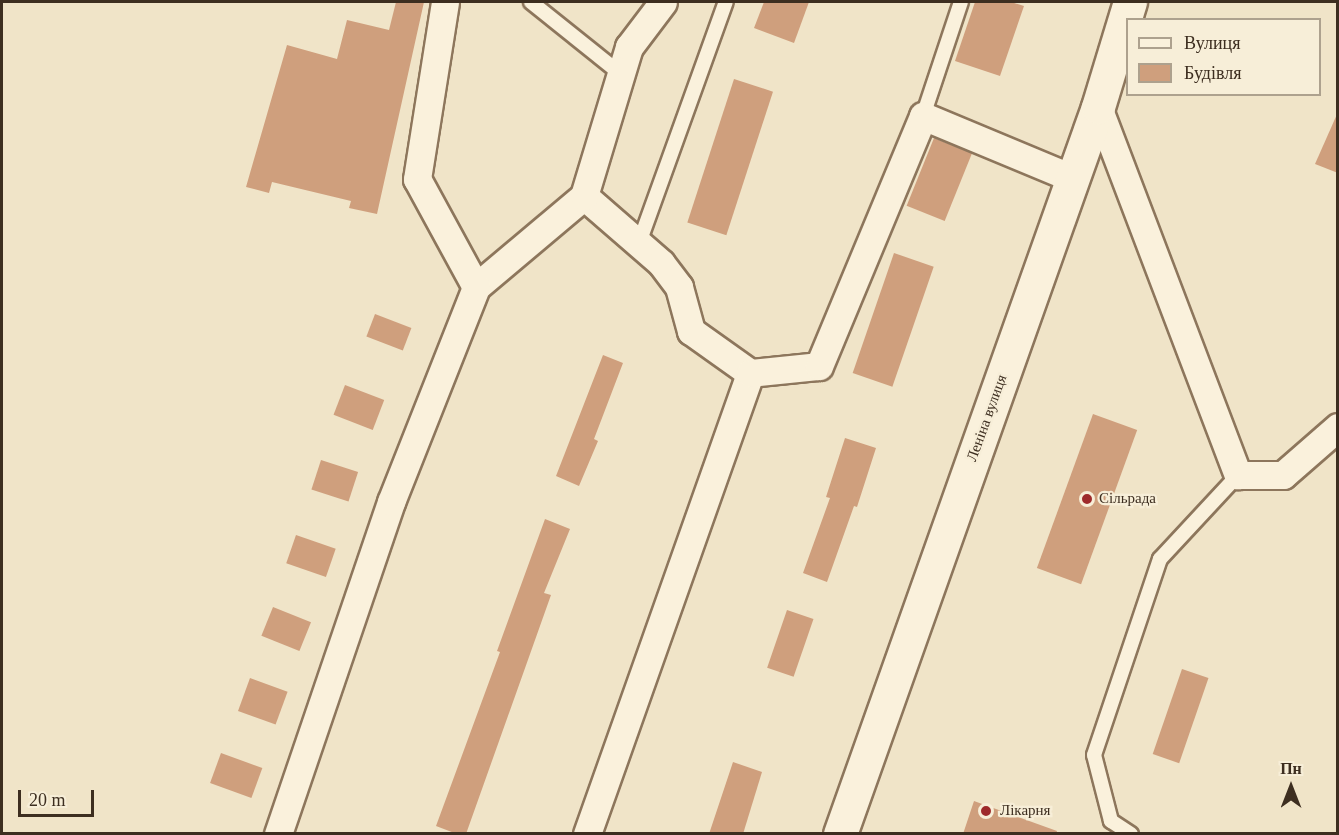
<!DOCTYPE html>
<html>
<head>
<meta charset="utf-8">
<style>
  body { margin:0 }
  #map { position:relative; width:1339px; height:835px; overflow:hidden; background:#f0e4c8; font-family:"Times New Roman",serif }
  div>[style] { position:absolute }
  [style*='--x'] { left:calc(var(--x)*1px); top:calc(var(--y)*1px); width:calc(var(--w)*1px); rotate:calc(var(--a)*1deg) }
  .building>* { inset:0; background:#cf9f7d; transform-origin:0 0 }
  .roads { filter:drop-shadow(2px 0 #8d765c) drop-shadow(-2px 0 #8d765c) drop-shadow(0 2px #8d765c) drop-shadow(0 -2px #8d765c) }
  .service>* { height:14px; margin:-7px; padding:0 7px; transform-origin:7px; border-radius:7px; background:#faf1dc }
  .minor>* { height:27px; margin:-13.5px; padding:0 13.5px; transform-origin:13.5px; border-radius:13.5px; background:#faf1dc }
  .tertiary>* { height:33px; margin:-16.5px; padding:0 16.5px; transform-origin:16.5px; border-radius:16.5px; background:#faf1dc }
  .dots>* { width:16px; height:16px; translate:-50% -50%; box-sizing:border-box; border:3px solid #f7eed8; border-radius:50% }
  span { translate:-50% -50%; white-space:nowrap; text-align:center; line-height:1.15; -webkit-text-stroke:4.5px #f7eed8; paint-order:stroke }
  .street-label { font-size:15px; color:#3d2e20 }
  .poi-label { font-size:15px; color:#3d2e20 }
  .left { translate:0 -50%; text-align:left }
  .frame { position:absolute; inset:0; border:3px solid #3d2e20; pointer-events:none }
  .legend { position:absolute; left:1126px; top:18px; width:195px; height:78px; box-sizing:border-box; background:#f7eed8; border:2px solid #ada18e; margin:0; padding:8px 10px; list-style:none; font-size:18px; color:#3d2e20 }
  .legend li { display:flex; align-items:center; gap:12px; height:30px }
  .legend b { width:30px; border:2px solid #ada18e }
  .north { position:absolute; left:1261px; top:757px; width:60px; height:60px; -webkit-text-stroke:4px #f7eed8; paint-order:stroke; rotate:0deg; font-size:16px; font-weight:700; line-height:24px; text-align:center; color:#3d2e20 }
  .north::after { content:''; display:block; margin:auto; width:21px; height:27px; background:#3d2e20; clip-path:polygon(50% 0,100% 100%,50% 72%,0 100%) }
  .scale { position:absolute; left:18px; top:790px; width:76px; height:27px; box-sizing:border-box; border:3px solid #3d2e20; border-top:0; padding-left:8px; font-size:18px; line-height:21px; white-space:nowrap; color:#3d2e20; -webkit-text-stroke:4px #f7eed8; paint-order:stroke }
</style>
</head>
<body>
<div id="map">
  <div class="building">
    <i style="clip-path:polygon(396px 2px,424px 2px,377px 214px,349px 208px,351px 201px,272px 182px,269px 193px,246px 187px,287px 45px,337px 59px,347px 20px,389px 30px)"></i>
    <i style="clip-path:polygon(764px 2px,809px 2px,794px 43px,754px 28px)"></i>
    <i style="clip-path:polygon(975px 2px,1011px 2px,1024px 6px,1000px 76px,955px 61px)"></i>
    <i style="left:734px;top:79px;width:41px;height:151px;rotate:18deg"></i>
    <i style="clip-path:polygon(1338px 112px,1338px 173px,1315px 164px)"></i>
    <i style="left:934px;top:138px;width:41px;height:73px;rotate:22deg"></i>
    <i style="left:894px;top:253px;width:42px;height:127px;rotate:19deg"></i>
    <i style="left:375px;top:314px;width:39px;height:24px;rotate:21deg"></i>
    <i style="clip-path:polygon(603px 355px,623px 363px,594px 439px,598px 441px,579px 486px,556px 476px)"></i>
    <i style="left:345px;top:385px;width:42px;height:32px;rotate:21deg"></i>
    <i style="left:1093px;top:414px;width:47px;height:164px;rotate:20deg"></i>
    <i style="clip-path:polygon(845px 438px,876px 448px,857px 507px,854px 506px,827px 582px,803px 573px,830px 498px,826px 497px)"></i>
    <i style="left:321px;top:460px;width:39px;height:31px;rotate:18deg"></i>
    <i style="clip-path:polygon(545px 519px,570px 529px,544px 593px,551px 595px,466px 834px,457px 834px,436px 826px,500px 652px,497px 651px)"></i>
    <i style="left:296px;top:535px;width:42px;height:30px;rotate:19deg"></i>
    <i style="left:273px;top:607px;width:41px;height:31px;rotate:22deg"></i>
    <i style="left:787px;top:610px;width:28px;height:61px;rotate:19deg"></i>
    <i style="left:1182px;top:669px;width:28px;height:90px;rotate:19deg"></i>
    <i style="left:250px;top:678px;width:40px;height:35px;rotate:20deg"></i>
    <i style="left:221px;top:753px;width:44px;height:32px;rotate:20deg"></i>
    <i style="clip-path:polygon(733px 762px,762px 772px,743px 834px,709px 834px)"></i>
    <i style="clip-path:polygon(974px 801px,1057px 831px,1056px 834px,963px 834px)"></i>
  </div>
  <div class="roads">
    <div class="service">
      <i style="--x:531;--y:2;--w:115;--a:38.7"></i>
      <i style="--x:923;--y:116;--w:120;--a:-71.6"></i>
      <i style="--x:639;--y:243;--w:256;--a:-70.2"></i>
      <i style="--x:1131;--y:834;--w:24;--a:-147"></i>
      <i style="--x:1111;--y:821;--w:68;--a:-104.4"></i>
      <i style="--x:1094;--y:755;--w:207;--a:-71.4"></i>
      <i style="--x:1160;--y:559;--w:115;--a:-47.1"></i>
    </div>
    <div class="minor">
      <i style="--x:1098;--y:107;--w:394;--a:69.2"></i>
      <i style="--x:1238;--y:475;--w:45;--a:0"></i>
      <i style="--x:1283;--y:475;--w:73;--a:-41.1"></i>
      <i style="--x:584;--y:196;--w:102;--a:41"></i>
      <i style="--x:661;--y:263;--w:30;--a:53"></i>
      <i style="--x:679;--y:287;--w:46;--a:74.7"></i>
      <i style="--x:691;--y:331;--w:72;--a:35.4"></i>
      <i style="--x:476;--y:287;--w:141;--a:-40.1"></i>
      <i style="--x:584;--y:196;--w:156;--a:-73.2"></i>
      <i style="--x:629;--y:47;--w:56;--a:-52.9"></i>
      <i style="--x:278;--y:834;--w:351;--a:-71.2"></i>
      <i style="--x:391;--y:502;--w:231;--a:-68.4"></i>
      <i style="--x:476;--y:287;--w:123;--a:-118.6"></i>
      <i style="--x:417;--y:179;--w:179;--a:-81"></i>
      <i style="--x:587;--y:834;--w:489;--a:-70.5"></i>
      <i style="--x:750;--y:373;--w:69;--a:-5.8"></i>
      <i style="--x:819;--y:366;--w:271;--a:-67.4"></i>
      <i style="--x:923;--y:116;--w:161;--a:22.6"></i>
    </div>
    <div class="tertiary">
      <i style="--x:840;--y:834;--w:771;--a:-70.46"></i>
      <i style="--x:1098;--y:107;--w:110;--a:-73.1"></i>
    </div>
  </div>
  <div class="dots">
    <i style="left:1087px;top:499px;background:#9e2a2b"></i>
    <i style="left:986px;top:811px;background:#9e2a2b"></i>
  </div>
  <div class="street-label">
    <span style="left:987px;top:418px;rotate:-70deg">Леніна вулиця</span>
  </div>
  <div class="poi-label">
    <span class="left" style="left:1099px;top:499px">Сільрада</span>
    <span class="left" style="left:1000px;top:811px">Лікарня</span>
  </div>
  <div class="frame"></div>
  <ul class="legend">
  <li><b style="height:8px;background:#faf1dc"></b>Вулиця</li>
  <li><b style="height:16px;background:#cf9f7d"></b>Будівля</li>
  </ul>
  <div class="north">Пн</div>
  <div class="scale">20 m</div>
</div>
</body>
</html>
